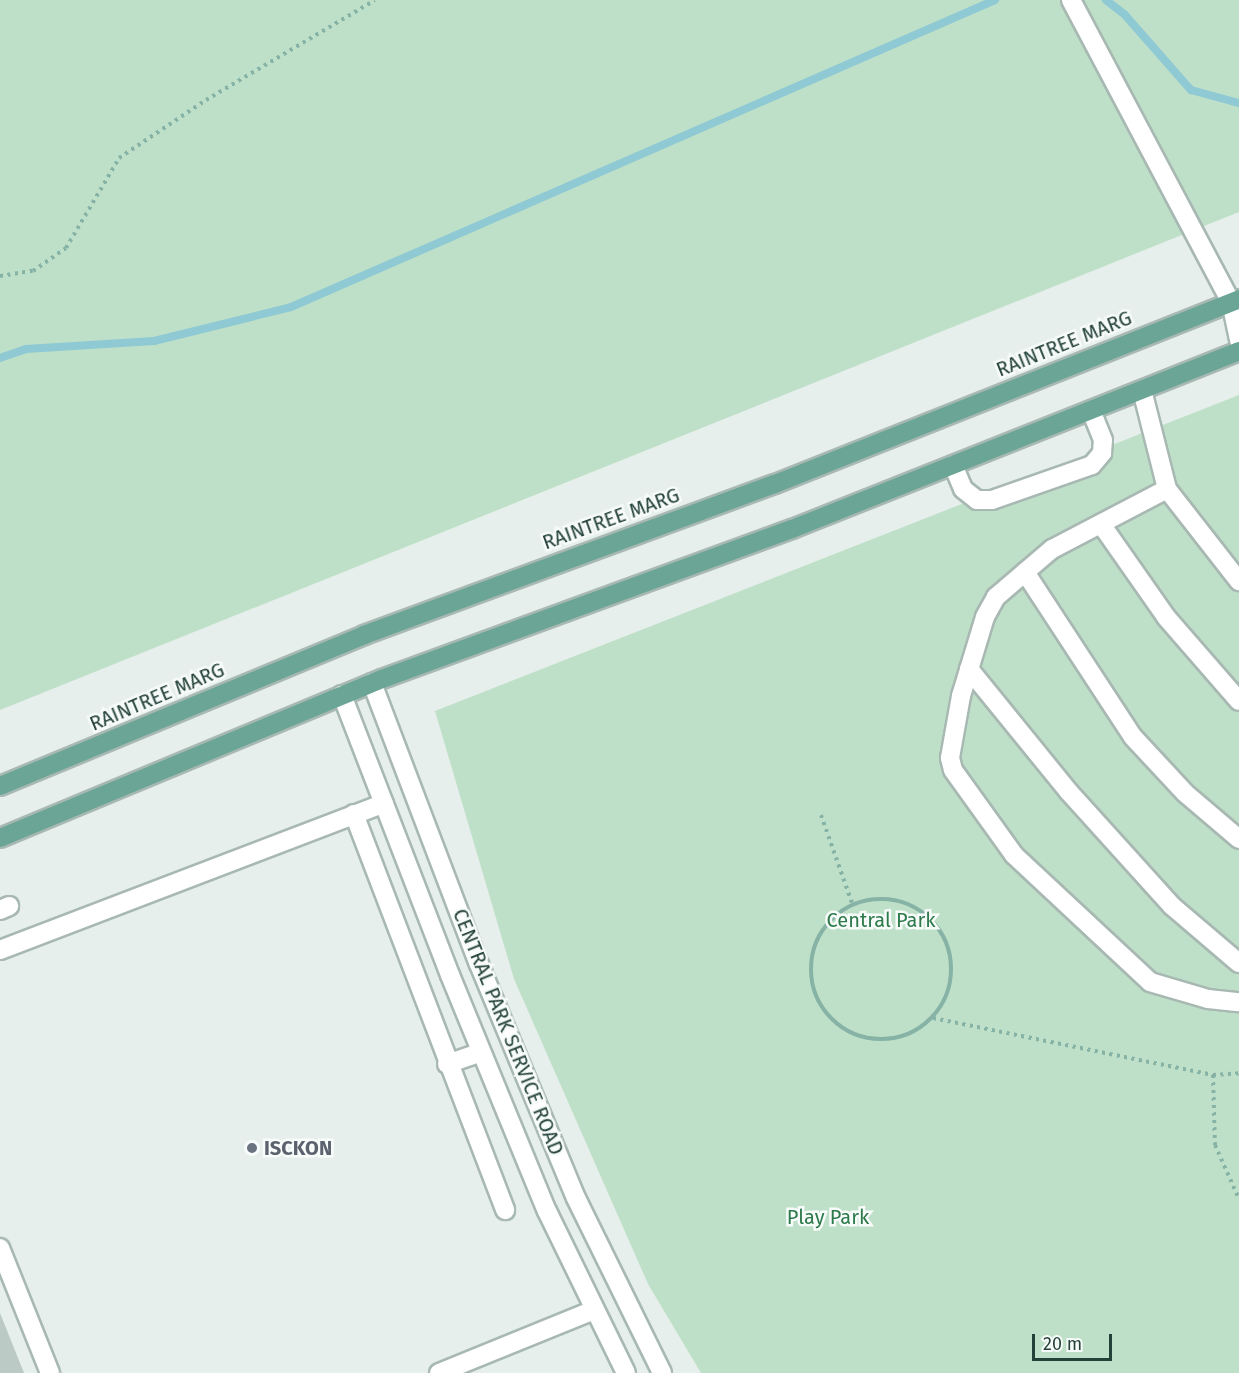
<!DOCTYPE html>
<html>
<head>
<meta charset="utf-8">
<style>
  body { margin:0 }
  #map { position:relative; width:1239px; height:1373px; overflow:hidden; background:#e6efeb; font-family:"Fira Sans",sans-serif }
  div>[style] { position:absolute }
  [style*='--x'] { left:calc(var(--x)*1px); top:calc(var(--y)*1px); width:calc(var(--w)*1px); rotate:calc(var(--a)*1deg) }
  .green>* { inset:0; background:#bfe0c8 }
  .stream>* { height:8px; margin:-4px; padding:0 4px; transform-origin:4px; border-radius:4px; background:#8ec9d4 }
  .building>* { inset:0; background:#bbcac4 }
  .path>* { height:4px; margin-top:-2px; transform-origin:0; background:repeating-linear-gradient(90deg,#86b3a5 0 3px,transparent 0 7.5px) }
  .path>.ring { margin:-2px; padding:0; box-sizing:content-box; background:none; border:4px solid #86b3a5; border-radius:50% }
  .roads { filter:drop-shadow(2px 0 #a8b8b2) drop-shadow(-2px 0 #a8b8b2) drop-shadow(0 2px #a8b8b2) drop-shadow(0 -2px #a8b8b2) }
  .minor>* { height:18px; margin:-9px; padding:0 9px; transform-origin:9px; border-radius:9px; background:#fff }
  .major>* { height:18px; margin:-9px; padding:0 9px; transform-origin:9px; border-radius:9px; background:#6aa596 }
  .dots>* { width:16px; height:16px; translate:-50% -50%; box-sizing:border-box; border:3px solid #f7fbf9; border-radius:50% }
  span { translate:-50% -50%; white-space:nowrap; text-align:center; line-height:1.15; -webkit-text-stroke:5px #f7fbf9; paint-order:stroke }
  .street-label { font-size:20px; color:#24423a }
  .park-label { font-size:20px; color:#2d7a4b }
  .worship-label { font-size:20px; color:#5b616d; font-weight:700 }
  .left { translate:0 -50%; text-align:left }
  .scale { position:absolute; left:1032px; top:1334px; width:80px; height:27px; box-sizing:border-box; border:3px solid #24423a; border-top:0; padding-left:8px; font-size:18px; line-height:21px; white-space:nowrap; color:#24423a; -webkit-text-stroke:4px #f7fbf9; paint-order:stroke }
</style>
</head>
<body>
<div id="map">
  <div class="green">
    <i style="clip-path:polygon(0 0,1239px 0,1239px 212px,0 710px)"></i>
    <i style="clip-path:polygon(1239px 395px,1239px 1373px,701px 1373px,648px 1284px,514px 979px,435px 711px)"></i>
  </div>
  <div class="stream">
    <i style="--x:1106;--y:0;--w:24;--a:38"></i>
    <i style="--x:1125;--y:15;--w:100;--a:48.7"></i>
    <i style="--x:1191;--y:90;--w:50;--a:15.2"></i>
    <i style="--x:0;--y:358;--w:28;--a:-19"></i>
    <i style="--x:26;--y:349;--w:128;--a:-3.6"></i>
    <i style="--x:154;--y:341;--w:141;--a:-13.9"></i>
    <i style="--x:291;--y:307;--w:768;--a:-23.56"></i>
  </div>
  <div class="building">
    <i style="clip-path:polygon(0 1313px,24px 1373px,0 1373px)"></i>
  </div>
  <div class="path">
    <i style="--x:0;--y:276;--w:33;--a:-9"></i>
    <i style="--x:33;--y:271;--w:40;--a:-34.9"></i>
    <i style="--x:66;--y:248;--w:104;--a:-59.5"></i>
    <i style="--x:119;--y:158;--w:105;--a:-33.7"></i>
    <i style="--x:206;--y:100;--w:196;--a:-30.6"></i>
    <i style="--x:821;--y:815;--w:93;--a:70.6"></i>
    <i class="ring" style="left:811px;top:899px;width:136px;height:136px"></i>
    <i style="--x:933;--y:1018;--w:286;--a:11.5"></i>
    <i style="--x:1213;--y:1075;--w:26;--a:-4"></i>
    <i style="--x:1213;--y:1075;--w:70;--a:88.4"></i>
    <i style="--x:1215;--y:1145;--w:59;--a:66"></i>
  </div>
  <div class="roads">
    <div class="minor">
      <i style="--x:1071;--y:0;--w:342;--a:62.1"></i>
      <i style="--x:1231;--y:302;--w:40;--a:78"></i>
      <i style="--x:1142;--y:390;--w:102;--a:75.8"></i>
      <i style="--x:1167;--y:489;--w:130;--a:152.4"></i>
      <i style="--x:1052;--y:549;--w:74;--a:139.4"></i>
      <i style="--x:996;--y:597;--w:23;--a:119"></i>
      <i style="--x:985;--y:617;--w:83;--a:106.9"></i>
      <i style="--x:961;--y:696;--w:63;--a:100.1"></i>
      <i style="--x:950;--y:758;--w:12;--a:76"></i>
      <i style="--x:953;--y:770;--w:105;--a:54.3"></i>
      <i style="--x:1014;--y:855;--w:186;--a:43"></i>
      <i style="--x:1150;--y:982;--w:60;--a:16.3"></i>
      <i style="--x:1208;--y:999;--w:31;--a:6"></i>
      <i style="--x:953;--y:465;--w:26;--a:67"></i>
      <i style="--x:963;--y:489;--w:18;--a:38"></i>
      <i style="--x:977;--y:500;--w:15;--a:0"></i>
      <i style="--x:992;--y:500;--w:106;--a:-19.3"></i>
      <i style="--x:1092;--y:465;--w:16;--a:-50"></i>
      <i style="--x:1102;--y:453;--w:13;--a:-86"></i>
      <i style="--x:1103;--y:440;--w:32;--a:-112"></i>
      <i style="--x:1167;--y:489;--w:117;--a:52"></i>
      <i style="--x:1101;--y:524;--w:113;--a:55"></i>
      <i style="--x:1166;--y:617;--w:111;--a:49"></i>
      <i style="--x:1025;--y:572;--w:197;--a:56.8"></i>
      <i style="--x:1133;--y:737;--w:76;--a:47.1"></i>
      <i style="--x:1185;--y:793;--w:71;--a:40.4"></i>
      <i style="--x:969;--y:669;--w:159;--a:50.9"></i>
      <i style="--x:1069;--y:792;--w:154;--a:47.9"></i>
      <i style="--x:1172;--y:906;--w:88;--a:40.4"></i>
      <i style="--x:372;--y:683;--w:301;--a:69.2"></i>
      <i style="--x:479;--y:964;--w:253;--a:67.5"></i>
      <i style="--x:576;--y:1198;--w:195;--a:63.8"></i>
      <i style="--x:342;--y:695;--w:300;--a:68.9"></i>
      <i style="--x:450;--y:975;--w:255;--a:67.7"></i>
      <i style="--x:547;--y:1211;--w:180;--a:64"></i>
      <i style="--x:354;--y:814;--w:424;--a:69.1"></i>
      <i style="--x:0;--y:910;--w:10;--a:-24"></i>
      <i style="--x:0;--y:950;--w:411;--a:-20.9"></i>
      <i style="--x:447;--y:1064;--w:36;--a:-19"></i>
      <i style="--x:0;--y:1248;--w:135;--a:68.2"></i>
      <i style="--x:439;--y:1373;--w:167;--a:-22.1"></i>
    </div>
    <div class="major">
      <i style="--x:0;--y:786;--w:394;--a:-22.5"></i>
      <i style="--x:364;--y:635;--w:438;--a:-20.2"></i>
      <i style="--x:775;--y:484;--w:500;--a:-21.7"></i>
      <i style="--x:0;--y:838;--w:414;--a:-22.6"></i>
      <i style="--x:382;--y:679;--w:437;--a:-20.1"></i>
      <i style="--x:792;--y:529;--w:481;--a:-21.7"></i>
    </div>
  </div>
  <div class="dots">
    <i style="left:252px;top:1148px;background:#6b7280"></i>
  </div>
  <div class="street-label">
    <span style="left:1064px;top:344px;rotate:-22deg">RAINTREE MARG</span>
    <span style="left:611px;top:519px;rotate:-20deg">RAINTREE MARG</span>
    <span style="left:157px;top:697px;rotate:-23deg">RAINTREE MARG</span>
    <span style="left:508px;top:1032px;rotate:68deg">CENTRAL PARK SERVICE ROAD</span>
  </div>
  <div class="park-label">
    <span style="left:881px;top:920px">Central Park</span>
    <span style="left:828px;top:1217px">Play Park</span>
  </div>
  <div class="worship-label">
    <span class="left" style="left:264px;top:1148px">ISCKON</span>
  </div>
  <div class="scale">20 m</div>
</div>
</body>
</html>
